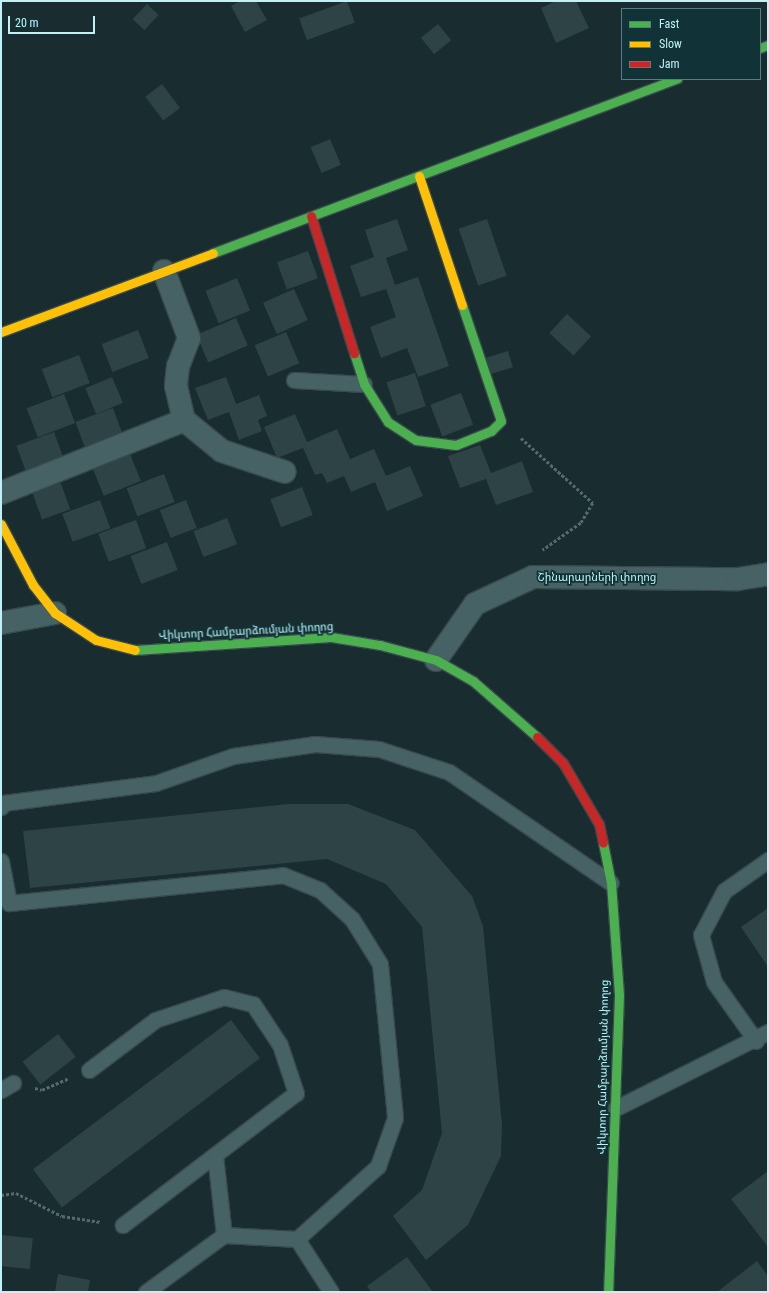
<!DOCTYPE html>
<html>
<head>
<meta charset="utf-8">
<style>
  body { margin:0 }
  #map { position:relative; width:769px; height:1293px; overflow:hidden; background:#192c2f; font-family:"Roboto Condensed","Noto Sans Armenian",sans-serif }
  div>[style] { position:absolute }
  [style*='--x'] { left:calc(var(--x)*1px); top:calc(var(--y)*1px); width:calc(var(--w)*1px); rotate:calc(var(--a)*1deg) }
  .building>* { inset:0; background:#2e4345; transform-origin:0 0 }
  .path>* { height:2.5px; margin-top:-1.25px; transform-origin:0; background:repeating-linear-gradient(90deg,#546b6d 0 3px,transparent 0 5px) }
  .roads { filter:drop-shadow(1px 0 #37494c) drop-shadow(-1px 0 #37494c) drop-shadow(0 1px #37494c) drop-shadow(0 -1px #37494c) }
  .lane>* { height:15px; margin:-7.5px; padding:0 7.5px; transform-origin:7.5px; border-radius:7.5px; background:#466265 }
  .street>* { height:22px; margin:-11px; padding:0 11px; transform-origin:11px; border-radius:11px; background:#466265 }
  .fast>* { height:9px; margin:-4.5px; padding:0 4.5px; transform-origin:4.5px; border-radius:4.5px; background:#4caf50 }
  .slow>* { height:9px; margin:-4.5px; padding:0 4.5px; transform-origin:4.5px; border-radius:4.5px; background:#ffc107 }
  .jam>* { height:9px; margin:-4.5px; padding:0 4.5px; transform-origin:4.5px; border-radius:4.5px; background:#c62828 }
  span { translate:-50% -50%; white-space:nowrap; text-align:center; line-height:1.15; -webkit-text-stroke:3.5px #113337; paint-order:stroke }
  .street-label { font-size:11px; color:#c1f1f6 }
  .frame { position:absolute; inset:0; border:2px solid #c1f1f6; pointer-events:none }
  .legend { position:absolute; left:621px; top:8px; width:140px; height:72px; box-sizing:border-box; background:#113337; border:1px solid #577f83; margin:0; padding:5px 7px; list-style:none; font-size:12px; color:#c1f1f6 }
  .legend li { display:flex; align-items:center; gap:8px; height:20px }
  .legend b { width:20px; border:1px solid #577f83 }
  .scale { position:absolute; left:8px; top:16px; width:87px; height:18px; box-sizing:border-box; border:2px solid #c1f1f6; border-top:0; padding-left:5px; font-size:12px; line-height:14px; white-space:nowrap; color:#c1f1f6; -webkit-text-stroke:3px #113337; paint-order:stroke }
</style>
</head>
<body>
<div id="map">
  <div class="building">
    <i style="clip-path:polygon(240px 1px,256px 1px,267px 20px,245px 32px,231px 6px)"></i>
    <i style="left:347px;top:1px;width:23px;height:51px;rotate:70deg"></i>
    <i style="clip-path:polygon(556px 1px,576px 1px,589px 28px,556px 43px,541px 8px)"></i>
    <i style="left:147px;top:4px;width:16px;height:21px;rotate:43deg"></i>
    <i style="left:438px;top:24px;width:21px;height:22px;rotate:51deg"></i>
    <i style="left:162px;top:84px;width:30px;height:21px;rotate:53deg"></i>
    <i style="left:330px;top:139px;width:28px;height:21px;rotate:67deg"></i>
    <i style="clip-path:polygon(397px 219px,408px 250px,386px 258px,395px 285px,418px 277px,449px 366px,418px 377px,407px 348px,381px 358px,370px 327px,396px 317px,386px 289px,361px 297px,350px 266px,374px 257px,365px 230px)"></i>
    <i style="left:487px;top:219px;width:60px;height:30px;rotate:71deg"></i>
    <i style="left:308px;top:251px;width:29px;height:33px;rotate:70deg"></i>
    <i style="left:237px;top:278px;width:35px;height:34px;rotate:68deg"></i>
    <i style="left:294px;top:289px;width:34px;height:34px;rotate:66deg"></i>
    <i style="left:567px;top:314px;width:33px;height:26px;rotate:43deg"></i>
    <i style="left:236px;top:318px;width:30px;height:43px;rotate:67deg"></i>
    <i style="left:138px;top:330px;width:30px;height:39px;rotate:69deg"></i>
    <i style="left:286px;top:332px;width:34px;height:34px;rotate:67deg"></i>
    <i style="left:508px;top:351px;width:17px;height:24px;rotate:73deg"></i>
    <i style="left:79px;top:355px;width:30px;height:40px;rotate:69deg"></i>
    <i style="left:415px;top:373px;width:35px;height:30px;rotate:72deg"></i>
    <i style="left:112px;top:377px;width:28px;height:29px;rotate:67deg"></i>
    <i style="clip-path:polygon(226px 377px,236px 404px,259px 395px,267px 416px,258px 420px,262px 431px,239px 440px,229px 412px,208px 420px,195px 388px)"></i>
    <i style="left:461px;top:393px;width:34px;height:33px;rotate:69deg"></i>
    <i style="left:64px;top:394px;width:31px;height:40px;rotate:69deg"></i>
    <i style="left:113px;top:408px;width:30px;height:40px;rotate:70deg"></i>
    <i style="clip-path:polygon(295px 414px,307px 442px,337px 429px,350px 459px,374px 449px,386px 476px,410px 466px,423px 496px,387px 511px,375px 482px,351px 492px,344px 476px,327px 483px,322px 473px,315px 475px,303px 448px,277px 458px,264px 427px)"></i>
    <i style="left:54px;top:432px;width:30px;height:40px;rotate:70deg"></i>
    <i style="clip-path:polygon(480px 445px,491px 473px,522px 461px,533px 492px,496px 505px,486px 479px,460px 488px,448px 456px)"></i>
    <i style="left:130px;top:454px;width:29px;height:40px;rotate:68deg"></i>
    <i style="left:164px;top:474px;width:30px;height:40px;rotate:69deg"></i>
    <i style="left:60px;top:481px;width:30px;height:30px;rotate:70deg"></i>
    <i style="left:302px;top:487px;width:30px;height:34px;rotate:69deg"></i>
    <i style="left:100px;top:500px;width:30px;height:40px;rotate:70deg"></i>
    <i style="left:186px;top:500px;width:30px;height:28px;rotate:69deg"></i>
    <i style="left:227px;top:518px;width:28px;height:36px;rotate:69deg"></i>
    <i style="left:136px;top:520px;width:30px;height:40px;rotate:70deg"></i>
    <i style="left:167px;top:542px;width:30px;height:39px;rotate:69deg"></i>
    <i style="clip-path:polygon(289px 804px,348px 804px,415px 830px,472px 896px,483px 926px,502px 1124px,501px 1156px,468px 1225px,426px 1260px,393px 1216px,422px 1190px,442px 1133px,422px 927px,386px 884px,327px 859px,30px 888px,23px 831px)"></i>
    <i style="clip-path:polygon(768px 908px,768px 967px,741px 927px)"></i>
    <i style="left:231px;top:1020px;width:48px;height:248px;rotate:53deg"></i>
    <i style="left:58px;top:1034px;width:29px;height:45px;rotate:52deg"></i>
    <i style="clip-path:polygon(768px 1171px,768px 1247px,731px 1199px)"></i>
    <i style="left:2px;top:1235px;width:31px;height:31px;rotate:6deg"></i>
    <i style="clip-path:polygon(407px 1257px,433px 1292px,371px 1292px,367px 1286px)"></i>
    <i style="clip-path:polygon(757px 1261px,768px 1276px,768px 1292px,717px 1292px)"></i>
    <i style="clip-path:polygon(58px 1274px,90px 1280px,88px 1292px,55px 1292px)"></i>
  </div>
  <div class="path">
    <i style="--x:521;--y:438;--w:97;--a:42.1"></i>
    <i style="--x:593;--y:503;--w:23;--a:121"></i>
    <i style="--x:581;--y:523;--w:47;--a:144.6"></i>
    <i style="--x:35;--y:1088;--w:7;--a:16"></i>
    <i style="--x:42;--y:1090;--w:30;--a:-24"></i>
    <i style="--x:1;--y:1195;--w:15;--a:-8"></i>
    <i style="--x:16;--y:1193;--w:51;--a:26.6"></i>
    <i style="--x:62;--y:1216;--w:39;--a:9"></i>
  </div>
  <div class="roads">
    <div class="lane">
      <i style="--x:294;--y:380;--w:70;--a:3.3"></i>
      <i style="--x:1;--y:807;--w:4;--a:-63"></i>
      <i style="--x:3;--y:803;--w:154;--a:-7.4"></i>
      <i style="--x:156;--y:783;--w:82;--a:-19.3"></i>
      <i style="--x:233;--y:756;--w:83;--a:-8.3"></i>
      <i style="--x:315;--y:744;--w:64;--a:4.5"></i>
      <i style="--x:379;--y:749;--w:74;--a:18.2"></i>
      <i style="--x:449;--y:772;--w:196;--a:34.4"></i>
      <i style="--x:1;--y:861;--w:43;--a:79.2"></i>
      <i style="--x:9;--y:903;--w:275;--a:-5.8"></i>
      <i style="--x:283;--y:875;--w:40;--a:22"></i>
      <i style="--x:320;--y:890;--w:43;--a:42.2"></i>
      <i style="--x:352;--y:919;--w:53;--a:58.1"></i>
      <i style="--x:380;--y:964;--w:155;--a:84.4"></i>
      <i style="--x:395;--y:1118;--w:51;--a:109.5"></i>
      <i style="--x:378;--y:1166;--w:109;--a:138"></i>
      <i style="--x:756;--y:1041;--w:72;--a:-125.4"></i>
      <i style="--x:714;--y:982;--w:49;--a:-105.5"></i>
      <i style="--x:701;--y:935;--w:50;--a:-62.4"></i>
      <i style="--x:724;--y:891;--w:54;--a:-35.2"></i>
      <i style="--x:89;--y:1070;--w:83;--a:-37.1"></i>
      <i style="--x:155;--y:1020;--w:73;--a:-18.4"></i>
      <i style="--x:224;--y:997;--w:30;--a:14"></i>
      <i style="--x:253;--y:1004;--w:49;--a:56.6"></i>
      <i style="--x:280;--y:1045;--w:51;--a:71.6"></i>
      <i style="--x:296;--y:1093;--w:218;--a:142.7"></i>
      <i style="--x:1;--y:1090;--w:14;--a:-30"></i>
      <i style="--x:616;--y:1108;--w:170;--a:-26.6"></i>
      <i style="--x:215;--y:1155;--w:81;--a:83.6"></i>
      <i style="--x:146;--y:1292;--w:97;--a:-36.2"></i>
      <i style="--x:224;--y:1235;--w:73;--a:3.1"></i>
      <i style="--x:297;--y:1239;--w:63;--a:57.3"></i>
    </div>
    <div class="street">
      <i style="--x:164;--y:271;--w:72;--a:69.5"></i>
      <i style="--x:189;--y:338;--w:30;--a:111"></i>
      <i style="--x:178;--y:366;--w:20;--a:96"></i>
      <i style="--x:176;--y:386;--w:35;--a:77"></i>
      <i style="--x:184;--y:420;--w:49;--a:39.2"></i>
      <i style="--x:222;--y:451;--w:66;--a:18.4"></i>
      <i style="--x:1;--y:493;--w:197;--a:-21.7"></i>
      <i style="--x:1;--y:623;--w:55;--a:-10.5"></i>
      <i style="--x:436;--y:660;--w:68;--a:-55.1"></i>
      <i style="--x:475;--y:604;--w:64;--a:-25"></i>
      <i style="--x:533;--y:577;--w:205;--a:0.6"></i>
      <i style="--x:738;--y:579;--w:30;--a:-9"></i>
    </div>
    <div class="fast">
      <i style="--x:760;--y:48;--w:9;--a:-21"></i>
      <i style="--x:213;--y:253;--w:496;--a:-20.6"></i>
      <i style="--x:354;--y:353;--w:33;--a:72"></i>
      <i style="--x:364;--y:384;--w:45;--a:57.7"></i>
      <i style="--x:388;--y:422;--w:33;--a:33"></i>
      <i style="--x:416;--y:440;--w:40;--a:7.1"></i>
      <i style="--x:456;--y:445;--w:38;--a:-22"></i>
      <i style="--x:491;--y:431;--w:14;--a:-45"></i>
      <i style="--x:501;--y:421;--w:122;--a:-108.6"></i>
      <i style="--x:135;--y:650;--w:196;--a:-3.8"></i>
      <i style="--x:331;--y:637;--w:50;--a:9.3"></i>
      <i style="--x:380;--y:645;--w:58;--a:15"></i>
      <i style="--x:436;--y:660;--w:43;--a:29.6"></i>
      <i style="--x:473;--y:681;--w:85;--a:41.2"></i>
      <i style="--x:603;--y:843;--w:41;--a:78.7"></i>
      <i style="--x:611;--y:883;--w:112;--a:85.9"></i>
      <i style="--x:619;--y:995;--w:297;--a:92.1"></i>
    </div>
    <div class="slow">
      <i style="--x:419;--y:176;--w:136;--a:71.6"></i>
      <i style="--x:1;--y:332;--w:226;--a:-20.4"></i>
      <i style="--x:1;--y:524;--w:69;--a:62.3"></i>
      <i style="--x:33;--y:585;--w:36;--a:52"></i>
      <i style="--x:55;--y:613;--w:49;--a:33.4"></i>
      <i style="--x:96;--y:640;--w:40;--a:14.4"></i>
    </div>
    <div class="jam">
      <i style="--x:311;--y:216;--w:144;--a:72.6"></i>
      <i style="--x:537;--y:737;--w:37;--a:45"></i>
      <i style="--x:563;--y:763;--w:71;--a:59.5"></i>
      <i style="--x:599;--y:824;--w:19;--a:78"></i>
    </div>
  </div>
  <div class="street-label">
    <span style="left:597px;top:578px">Շինարարների փողոց</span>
    <span style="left:246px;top:632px;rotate:-3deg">Վիկտոր Համբարձումյան փողոց</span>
    <span style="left:604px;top:1067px;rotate:-89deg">Վիկտոր Համբարձումյան փողոց</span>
  </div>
  <div class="frame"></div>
  <ul class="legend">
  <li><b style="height:5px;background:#4caf50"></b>Fast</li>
  <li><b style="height:5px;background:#ffc107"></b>Slow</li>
  <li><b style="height:5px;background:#c62828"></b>Jam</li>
  </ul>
  <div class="scale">20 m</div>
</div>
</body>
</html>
